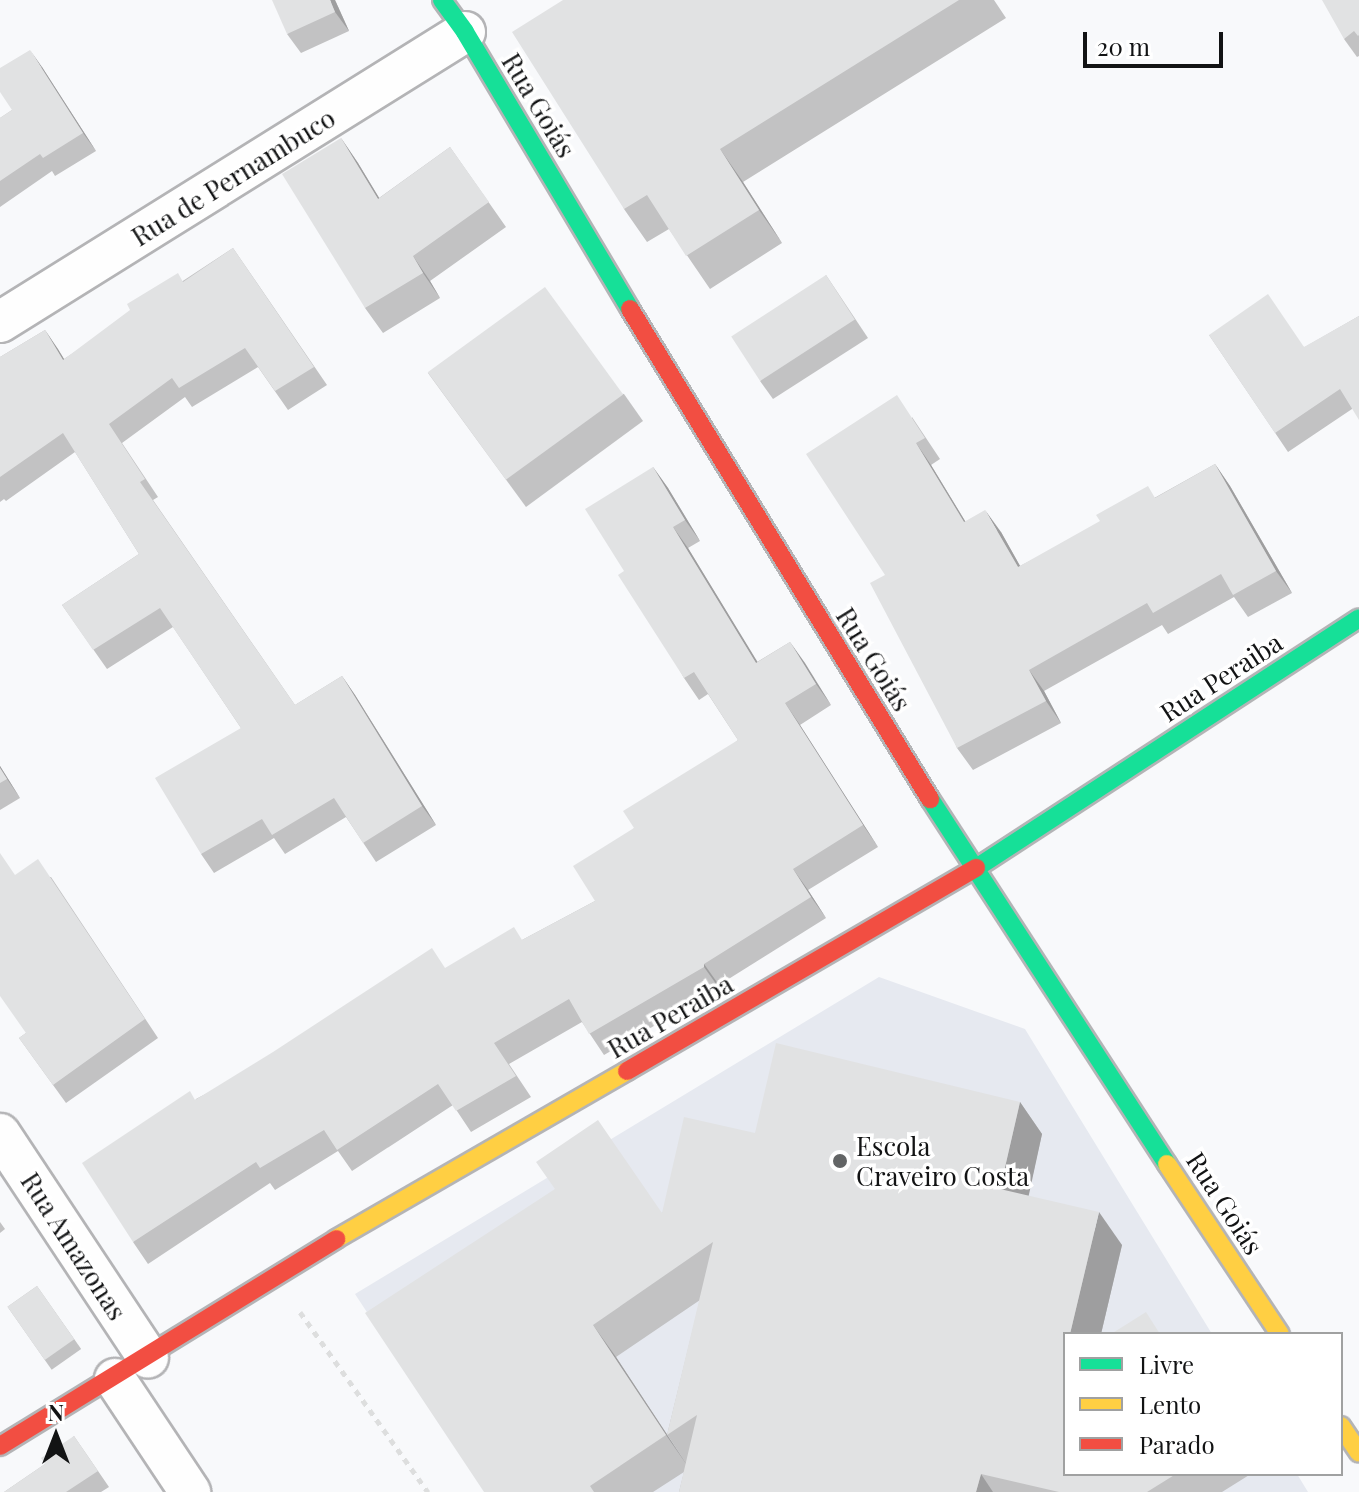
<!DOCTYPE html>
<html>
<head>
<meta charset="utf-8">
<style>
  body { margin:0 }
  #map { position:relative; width:1359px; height:1492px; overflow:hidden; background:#f8f9fb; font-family:"Playfair Display",serif }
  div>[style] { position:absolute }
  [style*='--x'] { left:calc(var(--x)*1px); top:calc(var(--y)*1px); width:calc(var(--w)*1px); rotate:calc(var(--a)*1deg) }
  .built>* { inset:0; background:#e6e9f0 }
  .path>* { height:5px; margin-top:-2.5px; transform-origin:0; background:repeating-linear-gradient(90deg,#dddede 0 6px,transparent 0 12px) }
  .roads { filter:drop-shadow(2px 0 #b4b4b6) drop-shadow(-2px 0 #b4b4b6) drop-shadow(0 2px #b4b4b6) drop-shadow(0 -2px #b4b4b6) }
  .street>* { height:40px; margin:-20px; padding:0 20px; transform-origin:20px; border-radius:20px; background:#fefefe }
  .fast>* { height:18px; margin:-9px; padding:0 9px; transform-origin:9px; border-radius:9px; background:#16e098 }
  .slow>* { height:18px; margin:-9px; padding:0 9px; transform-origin:9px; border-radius:9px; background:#ffcf43 }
  .jam>* { height:18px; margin:-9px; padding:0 9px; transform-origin:9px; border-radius:9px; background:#f24e42 }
  .wall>* { inset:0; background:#c2c2c3; transform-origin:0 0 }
  .shaded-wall>* { inset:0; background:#9e9e9f }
  .building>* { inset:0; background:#e1e2e3; transform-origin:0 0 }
  .dots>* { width:22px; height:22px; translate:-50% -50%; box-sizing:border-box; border:4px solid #fff; border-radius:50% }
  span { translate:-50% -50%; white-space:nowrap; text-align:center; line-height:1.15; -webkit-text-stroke:7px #fff; paint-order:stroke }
  .street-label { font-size:26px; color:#121314 }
  .poi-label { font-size:26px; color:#121314 }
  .left { translate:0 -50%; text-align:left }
  .legend { position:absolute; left:1063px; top:1332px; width:280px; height:144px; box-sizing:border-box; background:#fff; border:2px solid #a0a1a1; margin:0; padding:10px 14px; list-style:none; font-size:24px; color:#121314 }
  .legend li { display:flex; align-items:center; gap:16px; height:40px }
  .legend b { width:40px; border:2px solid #a0a1a1 }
  .north { position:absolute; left:16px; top:1396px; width:80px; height:80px; -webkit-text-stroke:6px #fff; paint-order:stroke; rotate:0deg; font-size:22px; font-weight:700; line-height:32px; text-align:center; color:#121314 }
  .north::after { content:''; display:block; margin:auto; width:28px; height:36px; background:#121314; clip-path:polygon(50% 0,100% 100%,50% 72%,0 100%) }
  .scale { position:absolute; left:1083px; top:32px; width:140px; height:36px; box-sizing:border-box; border:4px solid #121314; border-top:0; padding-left:10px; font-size:24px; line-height:28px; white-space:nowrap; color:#121314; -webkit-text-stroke:6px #fff; paint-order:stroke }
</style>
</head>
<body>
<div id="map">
  <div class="built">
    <i style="clip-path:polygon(879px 977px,1025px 1029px,1212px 1334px,1065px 1334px,1065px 1474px,1297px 1474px,1308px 1492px,485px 1492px,355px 1294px)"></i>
  </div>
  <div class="path">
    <i style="--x:300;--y:1312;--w:221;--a:54.6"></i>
  </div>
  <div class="roads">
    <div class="street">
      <i style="--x:0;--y:322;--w:548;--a:-31.95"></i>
      <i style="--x:0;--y:1134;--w:268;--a:56.5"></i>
      <i style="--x:115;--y:1379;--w:136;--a:56.4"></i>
    </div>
    <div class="fast">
      <i style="--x:442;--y:0;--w:39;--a:54"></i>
      <i style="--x:465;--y:32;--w:322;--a:59.2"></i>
      <i style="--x:930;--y:799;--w:435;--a:57"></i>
      <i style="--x:976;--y:868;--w:457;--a:-33.1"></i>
    </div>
    <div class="slow">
      <i style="--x:1167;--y:1164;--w:204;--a:56.4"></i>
      <i style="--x:336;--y:1239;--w:336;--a:-30"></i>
      <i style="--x:1341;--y:1426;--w:32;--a:56"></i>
    </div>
    <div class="jam">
      <i style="--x:630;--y:309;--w:575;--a:58.52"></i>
      <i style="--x:627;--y:1071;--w:404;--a:-30.2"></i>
      <i style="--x:0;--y:1446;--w:395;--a:-31.6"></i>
    </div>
  </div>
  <div class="wall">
    <i style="clip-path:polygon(335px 0,349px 31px,301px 53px,287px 34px)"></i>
    <i style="clip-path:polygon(563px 0,994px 0,1006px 18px,743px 182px,782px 243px,710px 289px,669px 229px,647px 242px,624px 209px)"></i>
    <i style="clip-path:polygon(1359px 0,1359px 56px,1357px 57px,1344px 39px)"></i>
    <i style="clip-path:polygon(42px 67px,96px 151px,55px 176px,52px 171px,0 207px,0 118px,12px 110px)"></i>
    <i style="clip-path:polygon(341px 138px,358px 163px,379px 198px,450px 147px,506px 227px,430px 281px,440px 298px,383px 333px,365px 308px)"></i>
    <i style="clip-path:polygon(233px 248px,327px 385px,288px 410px,258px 367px,192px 407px,185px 397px,122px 443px,158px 497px,153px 500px,295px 705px,342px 676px,355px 695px,436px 825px,376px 862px,346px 817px,285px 854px,274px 838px,214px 873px,201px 854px,241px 728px,173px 627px,107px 669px,62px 605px,139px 554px,75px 452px,6px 501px,4px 499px,0 502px,0 357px,45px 330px,64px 359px)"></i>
    <i style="clip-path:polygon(826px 275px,868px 338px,773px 399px,760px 381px)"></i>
    <i style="clip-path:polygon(1359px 316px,1352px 409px,1288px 452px,1209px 335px,1305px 347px)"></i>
    <i style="clip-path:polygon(428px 373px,624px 394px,643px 421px,526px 507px)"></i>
    <i style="clip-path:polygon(912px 417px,940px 459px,931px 465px,965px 521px,1001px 532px,1020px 566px,1156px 497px,1215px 464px,1230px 486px,1292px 593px,1248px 617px,1234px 597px,1168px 634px,1162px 625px,1044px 691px,1061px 723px,973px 770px,957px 748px,885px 575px)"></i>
    <i style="clip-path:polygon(653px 467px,668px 488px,700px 541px,688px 548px,757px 662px,790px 642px,831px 705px,800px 725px,878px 847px,808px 890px,826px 918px,719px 985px,719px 988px,604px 1055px,582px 1022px,509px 1064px,531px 1097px,471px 1132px,453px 1105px,352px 1171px,338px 1151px,275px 1190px,270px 1183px,148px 1264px,133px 1242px,196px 1099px,446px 968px,522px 940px,595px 901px,634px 828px,738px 740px,708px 694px,699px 700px,684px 678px,624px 571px)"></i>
    <i style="clip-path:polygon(0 766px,20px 798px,0 810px)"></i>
    <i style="clip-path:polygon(15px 875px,51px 877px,158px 1038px,66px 1103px,19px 1038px,26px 1033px)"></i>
    <i style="clip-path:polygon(evenodd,1020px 1102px,1042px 1134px,1028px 1196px,1122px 1245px,1101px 1334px,1065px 1334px,1065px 1474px,1251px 1474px,1222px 1492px,679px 1492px,684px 1472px,653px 1492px,484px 1492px,555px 1189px,662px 1213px,755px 1133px,1020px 1102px,700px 1300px,667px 1435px,686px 1463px,616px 1357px,700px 1300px)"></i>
    <i style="clip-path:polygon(0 1222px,5px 1229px,0 1233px)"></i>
    <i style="left:37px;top:1286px;width:77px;height:36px;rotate:55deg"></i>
    <i style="clip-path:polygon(74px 1436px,109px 1487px,101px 1492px,4px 1492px,45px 1464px)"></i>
  </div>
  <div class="shaded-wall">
    <i style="clip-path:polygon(330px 0,335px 0,349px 31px,335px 12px)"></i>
    <i style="clip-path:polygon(30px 50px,42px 67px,96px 151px,83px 133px)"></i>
    <i style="clip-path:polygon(341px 138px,358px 163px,395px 224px,378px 199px)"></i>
    <i style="clip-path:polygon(720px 149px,743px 182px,782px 243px,759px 210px)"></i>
    <i style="clip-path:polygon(413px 256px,430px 281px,440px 298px,423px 273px)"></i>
    <i style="clip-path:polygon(45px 330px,58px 349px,76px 379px,63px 360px)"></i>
    <i style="clip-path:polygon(916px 443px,931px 465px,979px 544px,964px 522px)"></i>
    <i style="clip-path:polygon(1215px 464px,1230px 486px,1292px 593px,1276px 571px)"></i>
    <i style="clip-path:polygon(653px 467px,668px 488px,700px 541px,685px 520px)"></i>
    <i style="clip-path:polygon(985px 510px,1001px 532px,1033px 589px,1018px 567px)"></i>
    <i style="clip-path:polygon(673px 527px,688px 548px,771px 684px,756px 663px)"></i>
    <i style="clip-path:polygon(790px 642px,805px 663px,831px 705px,816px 684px)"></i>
    <i style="clip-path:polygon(1029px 670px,1044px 691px,1061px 723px,1046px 701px)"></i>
    <i style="clip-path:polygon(342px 676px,355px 695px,436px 825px,422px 806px)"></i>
    <i style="clip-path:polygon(785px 703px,800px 725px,878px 847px,863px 825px)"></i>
    <i style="clip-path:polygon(0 766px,20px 798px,7px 779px,0 768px)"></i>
    <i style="clip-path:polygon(793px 869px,808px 890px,826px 918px,811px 897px)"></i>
    <i style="clip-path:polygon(704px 964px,719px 985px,719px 988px,704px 967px)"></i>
    <i style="clip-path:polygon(1020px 1102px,1042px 1134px,1023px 1222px,1000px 1189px)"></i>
    <i style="clip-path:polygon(1099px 1212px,1122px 1245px,1101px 1334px,1070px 1334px)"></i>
    <i style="clip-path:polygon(593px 1325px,616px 1357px,689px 1468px,666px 1435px)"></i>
    <i style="clip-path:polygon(981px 1474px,993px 1492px,976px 1492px)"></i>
  </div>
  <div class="building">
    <i style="clip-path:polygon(272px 0,330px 0,335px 12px,287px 34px)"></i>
    <i style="clip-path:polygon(563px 0,959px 0,720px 149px,759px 210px,686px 256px,647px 195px,624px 209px,512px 32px)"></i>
    <i style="clip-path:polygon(1322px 0,1359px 0,1359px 35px,1358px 36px,1354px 31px,1344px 39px)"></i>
    <i style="clip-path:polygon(30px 50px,83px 133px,43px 158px,40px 154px,0 181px,0 118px,12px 110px,0 92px,0 68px)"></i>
    <i style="clip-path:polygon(341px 138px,378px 199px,450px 147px,489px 202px,413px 256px,423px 273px,365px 308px,282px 174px)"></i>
    <i style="clip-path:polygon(233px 248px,314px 367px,275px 391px,245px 348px,179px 388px,172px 378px,109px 424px,145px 479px,140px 482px,295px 705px,342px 676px,422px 806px,363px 843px,334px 798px,272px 835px,262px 819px,201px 854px,155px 778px,241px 728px,160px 608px,93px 650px,62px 605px,139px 554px,63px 433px,0 477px,0 357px,45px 330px,63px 360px,130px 310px,127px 304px,178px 273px,183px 282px)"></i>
    <i style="left:826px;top:275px;width:53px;height:113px;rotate:57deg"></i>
    <i style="left:545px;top:287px;width:133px;height:145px;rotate:54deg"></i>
    <i style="clip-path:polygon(1268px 294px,1304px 347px,1359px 316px,1359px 420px,1340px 389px,1275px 433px,1209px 335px)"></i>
    <i style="clip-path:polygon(897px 395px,925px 438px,916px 443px,964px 522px,985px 510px,1018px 567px,1100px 521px,1096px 515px,1148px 486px,1155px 498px,1215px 464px,1276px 571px,1233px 595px,1221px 574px,1153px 613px,1147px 603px,1029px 670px,1046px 701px,957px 748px,870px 583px,885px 575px,806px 454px)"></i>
    <i style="clip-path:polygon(653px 467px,685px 520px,673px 527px,756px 663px,790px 642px,816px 684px,785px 703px,863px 825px,793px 869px,811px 897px,704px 964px,704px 967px,589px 1034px,569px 999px,494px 1043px,516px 1076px,456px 1111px,438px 1084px,337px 1150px,324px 1130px,260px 1168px,256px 1162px,133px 1242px,82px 1163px,190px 1091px,195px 1100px,273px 1052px,432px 948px,445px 968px,514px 927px,522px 940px,595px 901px,573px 866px,634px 828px,623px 811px,738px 740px,694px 672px,684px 678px,618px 575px,624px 571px,585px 509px)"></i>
    <i style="clip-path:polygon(0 768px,7px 779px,0 783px)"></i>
    <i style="clip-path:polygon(0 853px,15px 875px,38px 859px,145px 1019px,53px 1085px,19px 1038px,26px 1033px,0 996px)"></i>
    <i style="clip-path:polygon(776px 1043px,1020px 1102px,1000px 1189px,1099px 1212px,1070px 1334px,1065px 1334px,1065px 1355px,1063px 1365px,1065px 1363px,1065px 1474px,1176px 1474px,1147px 1492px,1059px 1492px,981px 1474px,976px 1492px,679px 1492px,697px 1415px,667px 1435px,713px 1242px,593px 1325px,666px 1435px,590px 1486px,594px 1492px,484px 1492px,365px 1313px,555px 1189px,536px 1162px,598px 1120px,662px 1213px,684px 1117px,755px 1133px)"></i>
    <i style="left:37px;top:1286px;width:65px;height:36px;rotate:55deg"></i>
    <i style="clip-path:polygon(1146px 1312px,1160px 1334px,1111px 1334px)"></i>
    <i style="clip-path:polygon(74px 1436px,98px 1471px,66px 1492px,4px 1492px,45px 1464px,41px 1458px)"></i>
  </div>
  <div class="dots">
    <i style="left:840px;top:1161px;background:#626465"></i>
  </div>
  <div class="street-label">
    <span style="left:539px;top:105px;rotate:59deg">Rua Goiás</span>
    <span style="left:233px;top:177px;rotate:-32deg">Rua de Pernambuco</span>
    <span style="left:874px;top:659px;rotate:58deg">Rua Goiás</span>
    <span style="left:1221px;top:677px;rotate:-33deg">Rua Peraiba</span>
    <span style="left:670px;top:1016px;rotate:-30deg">Rua Peraiba</span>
    <span style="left:1225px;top:1203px;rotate:57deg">Rua Goiás</span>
    <span style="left:74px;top:1246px;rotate:57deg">Rua Amazonas</span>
  </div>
  <div class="poi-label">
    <span class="left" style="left:856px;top:1161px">Escola<br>Craveiro Costa</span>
  </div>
  <ul class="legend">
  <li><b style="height:10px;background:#16e098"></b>Livre</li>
  <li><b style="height:10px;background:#ffcf43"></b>Lento</li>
  <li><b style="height:10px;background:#f24e42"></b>Parado</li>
  </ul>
  <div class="north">N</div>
  <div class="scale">20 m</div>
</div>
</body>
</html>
